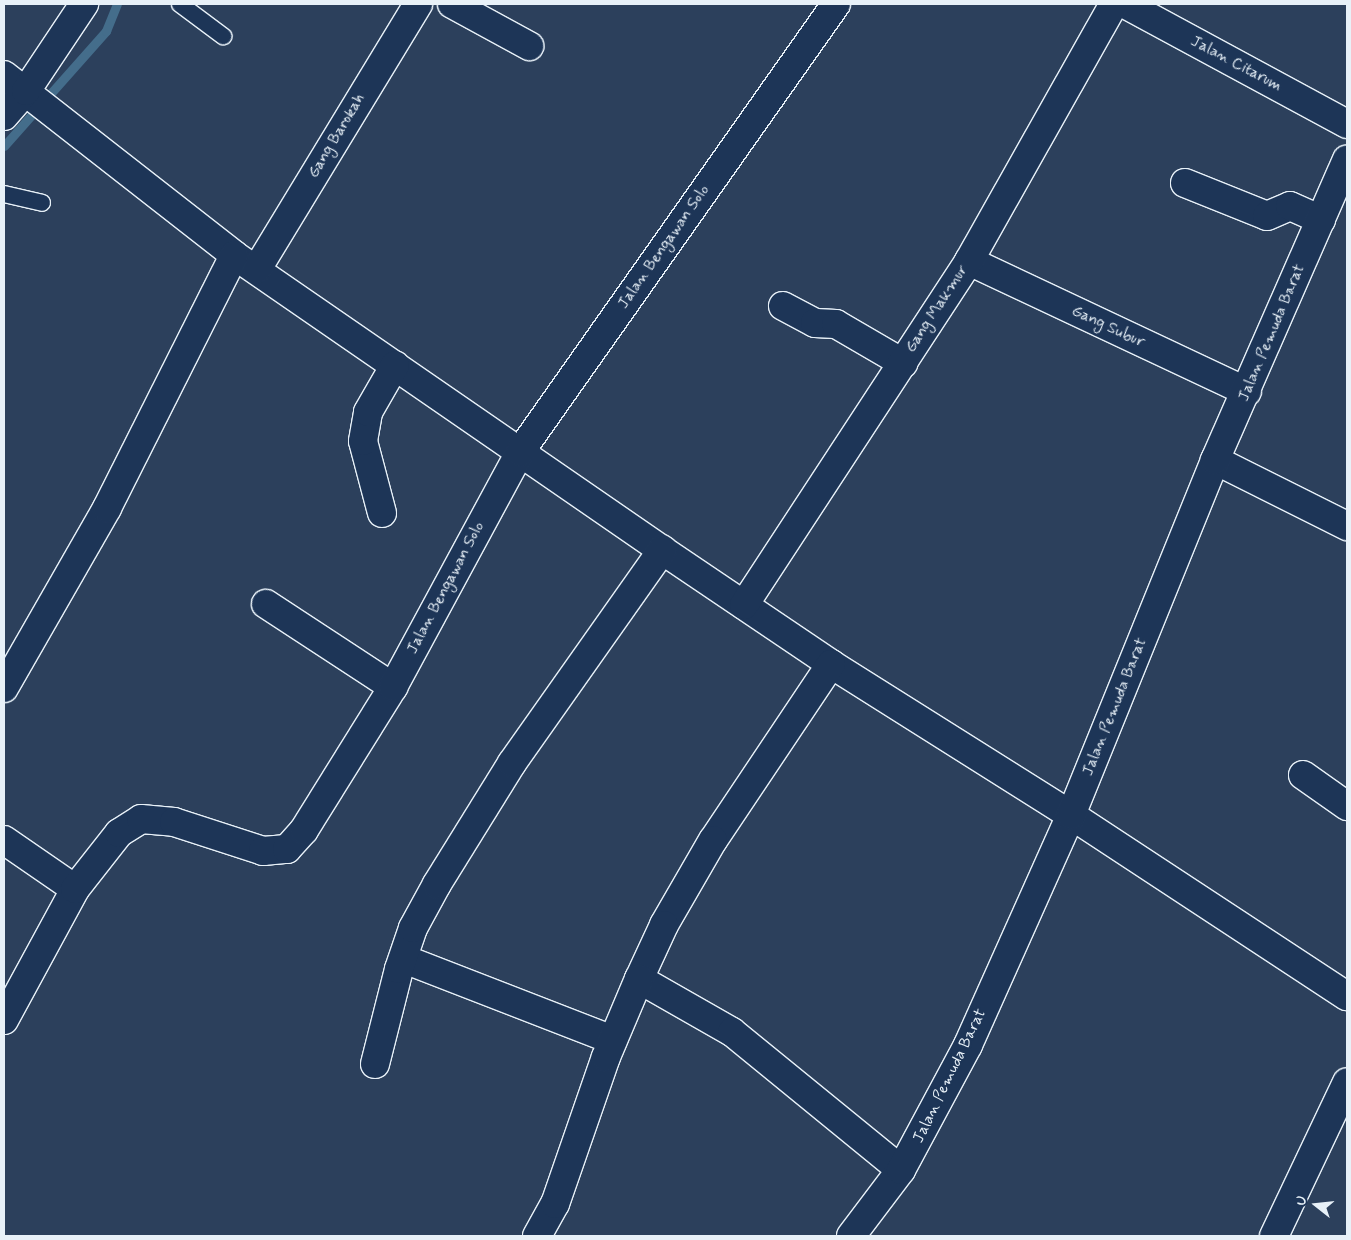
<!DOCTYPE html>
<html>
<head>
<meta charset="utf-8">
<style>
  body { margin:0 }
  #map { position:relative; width:1351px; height:1240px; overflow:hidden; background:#2c405c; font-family:Mynerve,sans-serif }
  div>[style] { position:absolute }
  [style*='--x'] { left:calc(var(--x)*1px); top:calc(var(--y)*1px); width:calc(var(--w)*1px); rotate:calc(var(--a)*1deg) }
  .stream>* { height:9px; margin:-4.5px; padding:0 4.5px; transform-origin:4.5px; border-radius:4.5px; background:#446d8b }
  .roads { filter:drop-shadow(1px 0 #e8f1f8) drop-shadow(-1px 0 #e8f1f8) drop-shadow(0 1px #e8f1f8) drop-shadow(0 -1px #e8f1f8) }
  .lane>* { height:16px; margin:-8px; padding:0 8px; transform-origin:8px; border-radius:8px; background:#1d3557 }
  .street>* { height:28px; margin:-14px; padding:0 14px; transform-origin:14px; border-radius:14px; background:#1d3557 }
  span { translate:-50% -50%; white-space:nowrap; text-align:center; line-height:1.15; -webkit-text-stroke:4.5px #1d3557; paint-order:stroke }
  .street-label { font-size:16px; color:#e8f1f8 }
  .frame { position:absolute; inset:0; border:5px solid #e8f1f8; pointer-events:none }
  .north { position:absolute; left:1291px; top:1180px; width:50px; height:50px; -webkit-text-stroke:4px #1d3557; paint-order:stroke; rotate:286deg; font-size:14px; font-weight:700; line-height:20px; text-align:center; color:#e8f1f8 }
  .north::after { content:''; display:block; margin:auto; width:18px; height:22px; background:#e8f1f8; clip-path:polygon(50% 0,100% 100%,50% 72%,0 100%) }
</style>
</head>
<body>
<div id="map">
  <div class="stream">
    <i style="--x:4;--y:146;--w:154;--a:-48.4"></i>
    <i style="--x:106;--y:31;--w:29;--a:-68"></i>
  </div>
  <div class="roads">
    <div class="lane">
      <i style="--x:180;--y:4;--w:54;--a:36.7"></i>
      <i style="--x:4;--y:194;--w:39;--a:13"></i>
    </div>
    <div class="street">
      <i style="--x:452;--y:4;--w:88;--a:28.6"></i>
      <i style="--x:1125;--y:4;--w:252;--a:28.4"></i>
      <i style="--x:4;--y:75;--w:292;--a:38"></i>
      <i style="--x:234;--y:255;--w:520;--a:34.58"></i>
      <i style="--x:662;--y:550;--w:204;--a:34"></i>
      <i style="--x:831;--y:664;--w:284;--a:32.2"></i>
      <i style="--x:1071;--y:815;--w:330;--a:33.3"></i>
      <i style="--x:4;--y:116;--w:33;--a:-49"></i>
      <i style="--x:26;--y:91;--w:105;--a:-56.3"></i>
      <i style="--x:1185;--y:183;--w:88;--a:21.9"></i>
      <i style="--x:1267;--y:216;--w:25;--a:-23"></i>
      <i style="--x:1290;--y:206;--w:34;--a:24"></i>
      <i style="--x:969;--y:261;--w:307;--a:25.2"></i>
      <i style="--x:257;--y:269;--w:310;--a:-58.7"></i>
      <i style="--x:783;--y:306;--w:36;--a:28"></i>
      <i style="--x:815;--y:323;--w:21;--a:3"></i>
      <i style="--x:836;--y:324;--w:78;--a:30.2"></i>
      <i style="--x:1215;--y:460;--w:148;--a:26.6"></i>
      <i style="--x:382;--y:513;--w:74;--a:-104.8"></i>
      <i style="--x:363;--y:441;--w:29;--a:-80"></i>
      <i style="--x:368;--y:412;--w:54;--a:-60.1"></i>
      <i style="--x:266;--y:604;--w:152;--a:33.2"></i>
      <i style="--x:744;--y:605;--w:411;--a:-56.8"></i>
      <i style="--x:969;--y:261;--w:295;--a:-60.6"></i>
      <i style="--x:831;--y:664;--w:212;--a:123.8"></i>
      <i style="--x:713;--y:840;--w:98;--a:120"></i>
      <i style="--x:664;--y:925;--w:60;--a:114.8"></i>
      <i style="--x:639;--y:979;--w:107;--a:29.7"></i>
      <i style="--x:732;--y:1032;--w:218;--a:39.2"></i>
      <i style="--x:4;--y:688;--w:207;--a:-60.2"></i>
      <i style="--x:107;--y:508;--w:283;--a:-63.3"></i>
      <i style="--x:1303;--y:775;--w:54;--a:35.2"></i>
      <i style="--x:4;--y:840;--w:86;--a:34.6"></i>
      <i style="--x:404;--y:959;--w:224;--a:21.2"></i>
      <i style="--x:4;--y:1020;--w:149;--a:-61.5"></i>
      <i style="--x:75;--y:889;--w:71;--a:-51.8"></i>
      <i style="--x:119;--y:833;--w:26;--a:-32"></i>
      <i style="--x:141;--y:819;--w:33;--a:5"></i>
      <i style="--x:174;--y:822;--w:94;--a:18"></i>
      <i style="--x:263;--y:851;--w:24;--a:-5"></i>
      <i style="--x:287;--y:849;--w:25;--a:-48"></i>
      <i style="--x:304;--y:830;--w:168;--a:-58.1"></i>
      <i style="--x:393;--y:687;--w:267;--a:-61.6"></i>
      <i style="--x:520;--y:452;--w:548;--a:-54.8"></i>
      <i style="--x:375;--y:1064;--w:98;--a:-75.8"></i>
      <i style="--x:399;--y:969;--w:43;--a:-71.1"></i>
      <i style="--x:413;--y:928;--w:50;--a:-61.4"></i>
      <i style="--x:437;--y:884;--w:142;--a:-58.2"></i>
      <i style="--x:512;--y:763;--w:261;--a:-54.8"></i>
      <i style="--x:537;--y:1236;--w:37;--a:-61"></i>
      <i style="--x:555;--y:1204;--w:156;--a:-70.9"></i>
      <i style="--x:606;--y:1057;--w:85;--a:-67.1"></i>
      <i style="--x:851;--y:1236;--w:83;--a:-52.9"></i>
      <i style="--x:901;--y:1170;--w:142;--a:-61.8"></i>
      <i style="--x:968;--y:1045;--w:252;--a:-65.9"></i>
      <i style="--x:1071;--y:815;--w:383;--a:-67.9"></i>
      <i style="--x:1215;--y:460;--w:328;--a:-66.3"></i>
      <i style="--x:1274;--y:1236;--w:170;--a:-64.6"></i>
    </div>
  </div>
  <div class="street-label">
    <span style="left:1236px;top:64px;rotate:28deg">Jalan Citarum</span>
    <span style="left:337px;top:136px;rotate:-59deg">Gang Barokah</span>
    <span style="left:664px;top:247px;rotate:-55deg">Jalan Bengawan Solo</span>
    <span style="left:937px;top:309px;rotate:-57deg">Gang Makmur</span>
    <span style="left:1108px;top:327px;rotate:25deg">Gang Subur</span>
    <span style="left:1272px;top:333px;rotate:-67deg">Jalan Pemuda Barat</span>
    <span style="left:446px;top:588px;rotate:-62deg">Jalan Bengawan Solo</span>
    <span style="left:1115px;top:707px;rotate:-68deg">Jalan Pemuda Barat</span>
    <span style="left:950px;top:1076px;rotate:-64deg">Jalan Pemuda Barat</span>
  </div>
  <div class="frame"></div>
  <div class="north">U</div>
</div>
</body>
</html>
